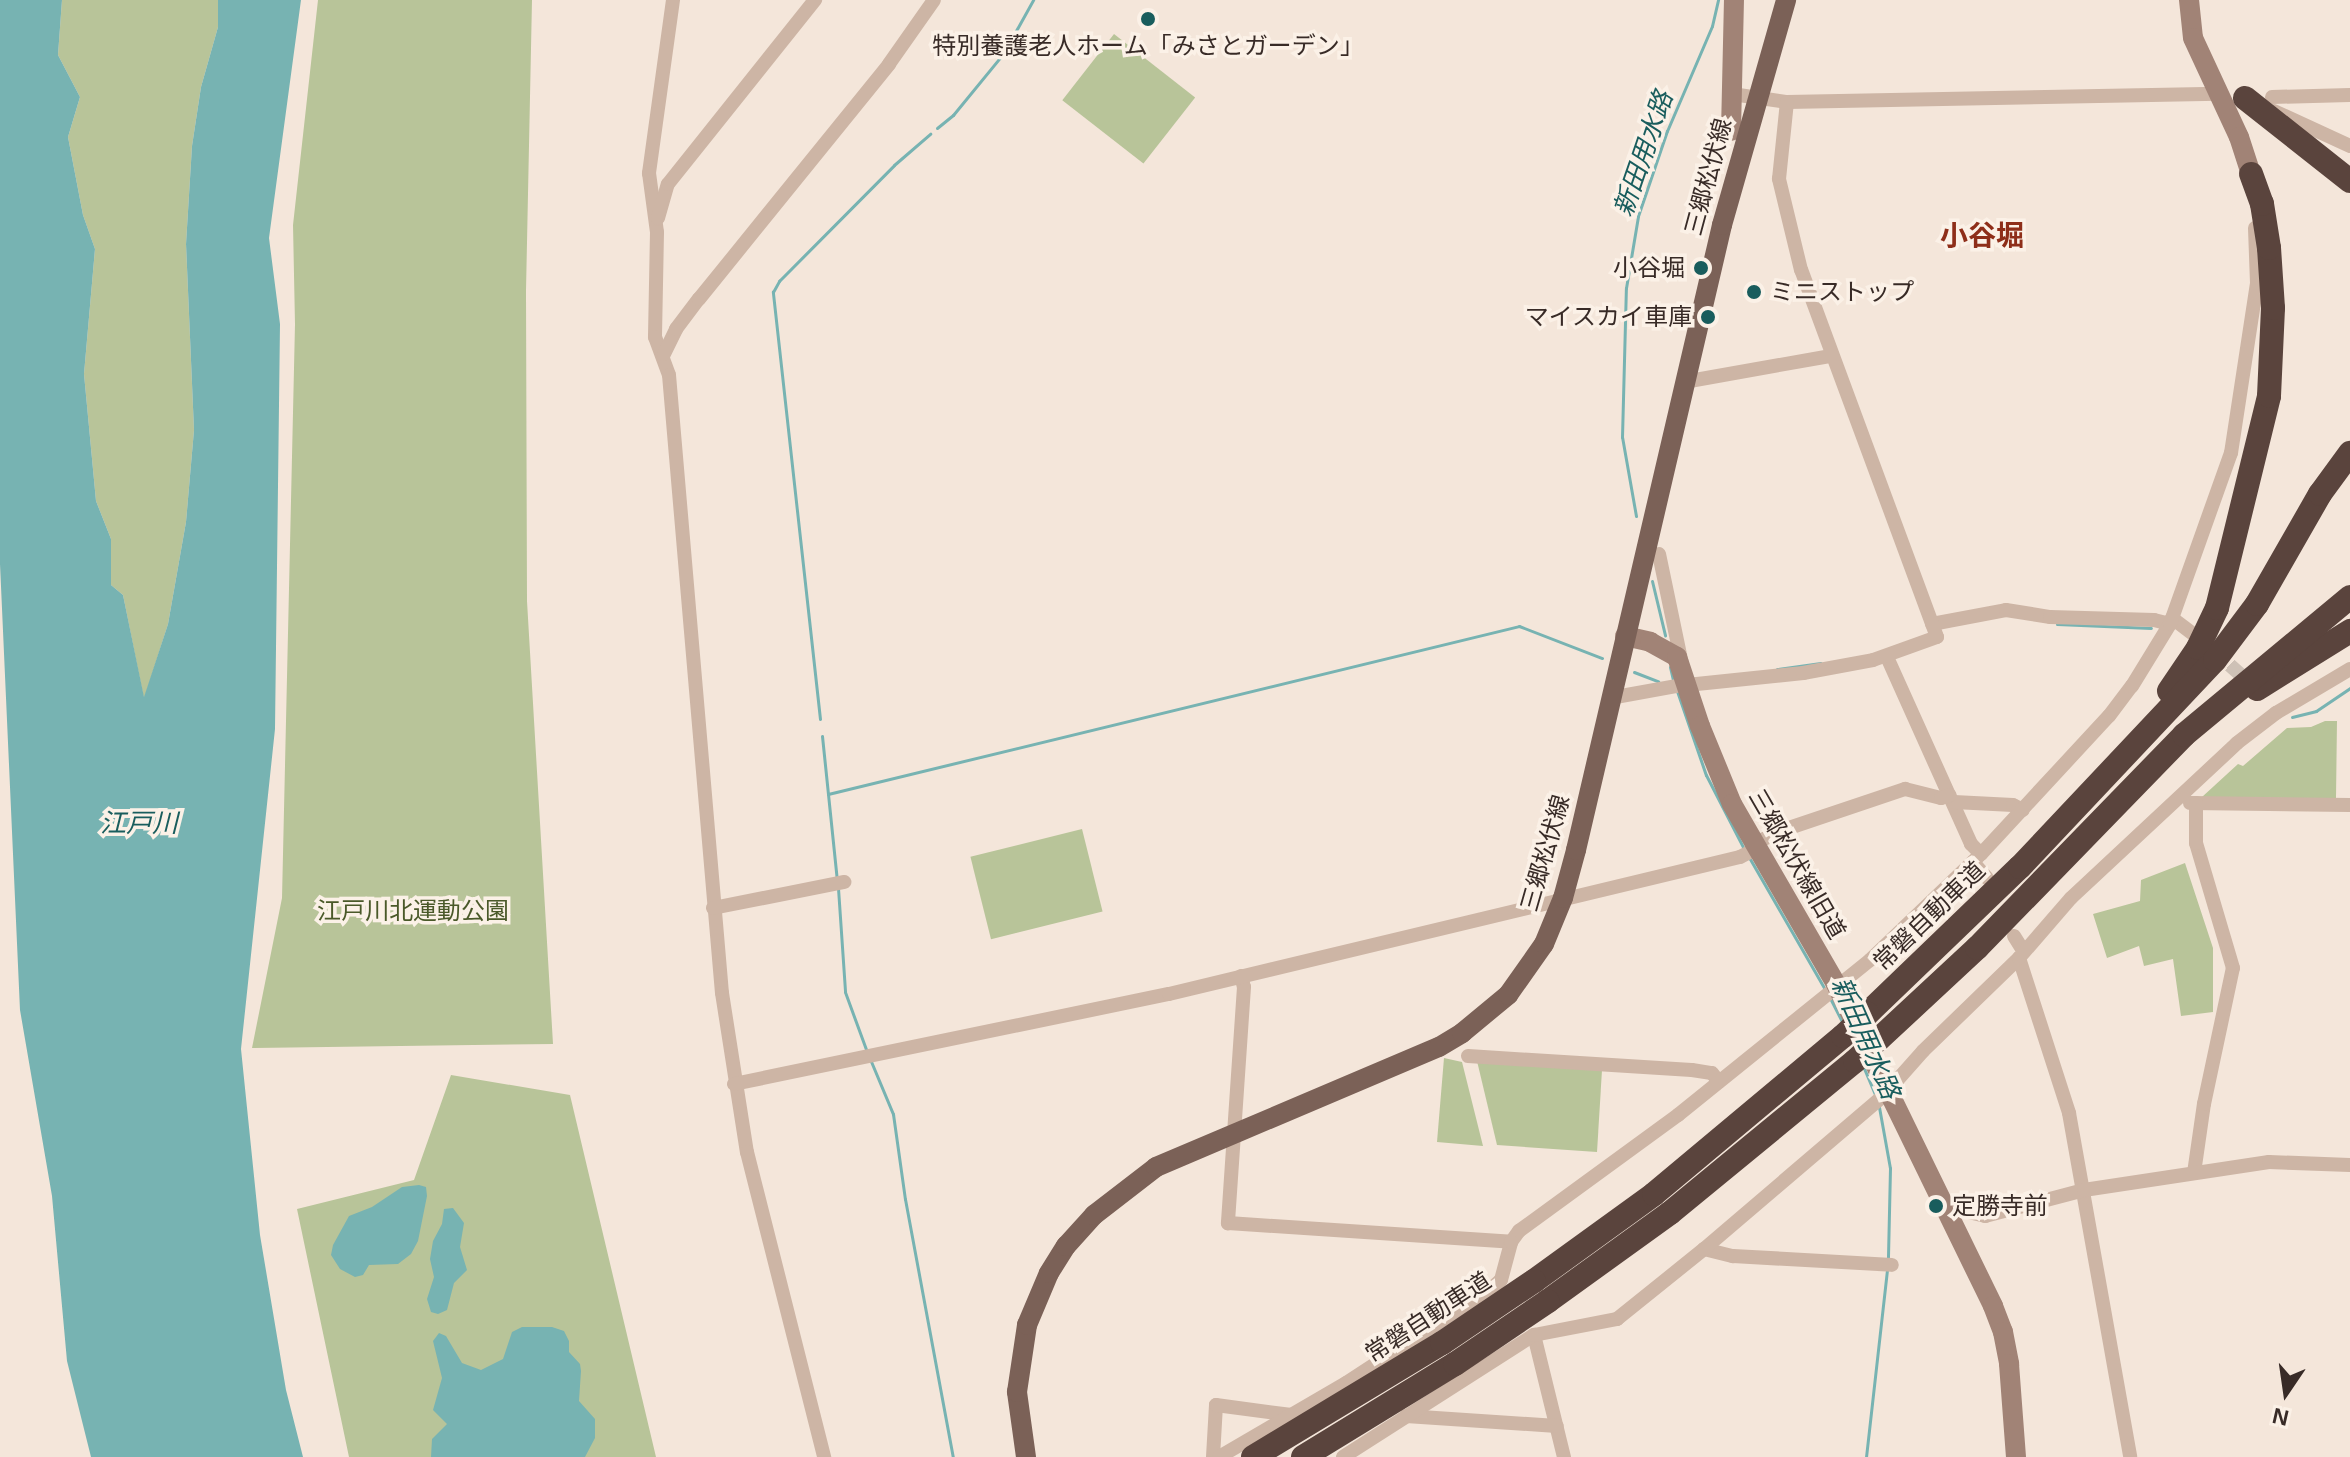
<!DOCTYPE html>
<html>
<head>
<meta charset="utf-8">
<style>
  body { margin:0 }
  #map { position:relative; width:2350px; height:1457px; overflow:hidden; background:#f4e6da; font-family:Arial,"Noto Sans JP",sans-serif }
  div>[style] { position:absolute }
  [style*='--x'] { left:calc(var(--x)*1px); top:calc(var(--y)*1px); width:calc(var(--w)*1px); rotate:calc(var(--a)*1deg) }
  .green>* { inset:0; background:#b8c499; transform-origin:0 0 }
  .water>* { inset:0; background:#77b3b2 }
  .stream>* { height:3px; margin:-1.5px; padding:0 1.5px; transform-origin:1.5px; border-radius:1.5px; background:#77b3b2 }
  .street-tunnel>* { height:14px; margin-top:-7px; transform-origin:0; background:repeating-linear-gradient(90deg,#cec1b6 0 14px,transparent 0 21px) }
  .street>* { height:14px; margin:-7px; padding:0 7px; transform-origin:7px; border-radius:7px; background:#cdb5a5 }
  .secondary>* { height:20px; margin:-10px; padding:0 10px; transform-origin:10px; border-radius:10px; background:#a18376 }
  .primary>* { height:20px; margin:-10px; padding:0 10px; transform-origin:10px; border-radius:10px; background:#7b6157 }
  .highway>* { height:24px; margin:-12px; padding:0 12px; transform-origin:12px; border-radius:12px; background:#5a443d }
  .highway-bridge>* { height:24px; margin:-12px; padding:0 12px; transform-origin:12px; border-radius:12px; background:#5a443d }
  .dots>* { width:22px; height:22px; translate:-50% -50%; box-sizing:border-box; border:4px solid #fbf1e7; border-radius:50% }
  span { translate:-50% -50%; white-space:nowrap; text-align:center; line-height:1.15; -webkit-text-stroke:7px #fbf1e7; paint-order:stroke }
  .poi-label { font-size:24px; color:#382b27 }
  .right { translate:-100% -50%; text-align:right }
  .left { translate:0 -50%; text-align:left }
  .street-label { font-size:24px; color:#382b27 }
  .park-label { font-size:24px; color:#4a5929 }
  .water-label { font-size:26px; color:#195d5d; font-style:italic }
  .quarter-label { font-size:28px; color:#8e2e19; font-weight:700 }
  .north { position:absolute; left:2246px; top:1353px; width:80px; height:80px; -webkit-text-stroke:6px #fbf1e7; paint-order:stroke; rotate:193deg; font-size:22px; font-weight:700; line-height:32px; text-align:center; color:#382b27 }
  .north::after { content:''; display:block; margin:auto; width:28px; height:36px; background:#382b27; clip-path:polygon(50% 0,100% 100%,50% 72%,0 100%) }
</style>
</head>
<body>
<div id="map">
  <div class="green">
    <i style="clip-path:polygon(62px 0,218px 0,218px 27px,201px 87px,192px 146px,186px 244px,194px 430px,186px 522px,168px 624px,144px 699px,123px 595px,111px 585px,111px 539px,96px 501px,84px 374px,95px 249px,83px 215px,68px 137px,80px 97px,58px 55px)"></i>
    <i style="clip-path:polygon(318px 0,532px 0,526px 291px,527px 601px,553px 1044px,252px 1048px,282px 898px,295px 324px,293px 225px)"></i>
    <i style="left:1114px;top:34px;width:103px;height:84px;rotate:38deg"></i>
    <i style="clip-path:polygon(2325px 721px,2337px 721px,2336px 799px,2202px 797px,2238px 764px,2243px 766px,2287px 728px,2311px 727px)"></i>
    <i style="left:1082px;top:829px;width:85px;height:115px;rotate:76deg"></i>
    <i style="clip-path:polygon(2185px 863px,2213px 948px,2213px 1012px,2181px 1016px,2173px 959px,2144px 966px,2139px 946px,2107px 958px,2093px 914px,2140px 901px,2141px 880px)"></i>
    <i style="clip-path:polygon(1444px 1058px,1462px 1062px,1483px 1146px,1437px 1142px)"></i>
    <i style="clip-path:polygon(1477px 1061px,1602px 1070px,1597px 1152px,1497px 1145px)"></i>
    <i style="clip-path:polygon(451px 1075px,570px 1095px,656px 1457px,349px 1457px,297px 1209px,414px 1180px)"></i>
  </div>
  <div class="water">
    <i style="clip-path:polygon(0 0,62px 0,58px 55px,80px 97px,68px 137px,83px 215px,95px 249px,84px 374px,96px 501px,111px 539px,111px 585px,123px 595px,144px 697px,168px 624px,186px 522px,194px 430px,186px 244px,192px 146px,201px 87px,218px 27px,218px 0,301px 0,269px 238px,280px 324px,275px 729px,241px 1049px,260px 1235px,286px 1390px,303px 1457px,91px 1457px,67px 1361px,52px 1196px,20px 1010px,0 564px)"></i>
    <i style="clip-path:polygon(419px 1185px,426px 1187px,427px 1196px,418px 1241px,411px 1254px,398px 1264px,369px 1265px,363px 1275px,355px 1277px,340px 1269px,331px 1255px,333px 1245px,349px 1216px,372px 1207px,402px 1187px)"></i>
    <i style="clip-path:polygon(453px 1208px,464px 1223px,460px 1247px,467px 1270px,454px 1283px,447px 1310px,438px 1314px,431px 1312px,427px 1299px,434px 1277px,430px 1259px,433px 1241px,442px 1224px,444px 1209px)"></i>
    <i style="clip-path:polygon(522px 1327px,552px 1327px,564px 1331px,569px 1341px,569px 1352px,580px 1364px,581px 1371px,579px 1401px,595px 1419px,595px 1438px,585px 1457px,431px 1457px,432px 1439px,447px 1424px,433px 1410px,442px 1378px,433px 1341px,439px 1333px,446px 1336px,462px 1363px,481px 1370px,503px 1359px,512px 1332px)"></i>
  </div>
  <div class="stream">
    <i style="--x:937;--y:128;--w:21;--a:-39"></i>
    <i style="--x:953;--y:115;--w:79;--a:-50.7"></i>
    <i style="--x:1003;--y:54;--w:62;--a:-60.9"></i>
    <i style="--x:1636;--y:516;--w:80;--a:-100"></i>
    <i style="--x:1622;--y:437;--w:149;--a:-88.5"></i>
    <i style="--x:1626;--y:288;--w:73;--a:-80.5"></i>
    <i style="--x:1638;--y:216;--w:90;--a:-71.2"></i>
    <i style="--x:1667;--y:131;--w:114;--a:-66.8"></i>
    <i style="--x:1712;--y:26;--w:27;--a:-77"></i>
    <i style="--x:1652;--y:581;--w:56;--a:76.5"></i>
    <i style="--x:2057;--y:624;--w:94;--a:2.4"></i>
    <i style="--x:1670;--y:667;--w:13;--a:77"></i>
    <i style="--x:1777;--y:669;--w:44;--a:-7.8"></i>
    <i style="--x:1634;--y:672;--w:26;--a:21"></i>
    <i style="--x:1677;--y:691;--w:89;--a:71"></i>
    <i style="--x:1706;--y:775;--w:83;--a:62.8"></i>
    <i style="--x:2292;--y:717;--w:25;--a:-14"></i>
    <i style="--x:2316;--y:711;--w:41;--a:-34.1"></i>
    <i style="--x:820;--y:719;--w:430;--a:-96.3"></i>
    <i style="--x:773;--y:292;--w:13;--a:-61"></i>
    <i style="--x:779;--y:281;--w:163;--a:-45.2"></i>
    <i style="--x:894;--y:165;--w:48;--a:-40.7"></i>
    <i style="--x:822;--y:736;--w:145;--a:84.1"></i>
    <i style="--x:828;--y:794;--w:711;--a:-13.66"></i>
    <i style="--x:1519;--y:626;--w:89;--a:21.1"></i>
    <i style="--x:1750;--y:859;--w:152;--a:60.1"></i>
    <i style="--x:838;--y:888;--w:104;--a:86.1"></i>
    <i style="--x:845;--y:992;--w:64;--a:69.9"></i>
    <i style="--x:1830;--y:998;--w:28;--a:63"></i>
    <i style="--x:870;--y:1059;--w:60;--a:67.3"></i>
    <i style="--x:893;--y:1114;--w:86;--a:82"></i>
    <i style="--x:905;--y:1199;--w:262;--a:79.5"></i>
    <i style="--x:1863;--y:1066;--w:33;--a:67"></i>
    <i style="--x:1879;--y:1107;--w:62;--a:79.8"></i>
    <i style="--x:1890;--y:1168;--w:90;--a:91.3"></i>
    <i style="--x:1866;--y:1457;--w:188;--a:-83.6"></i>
  </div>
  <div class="street-tunnel">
    <i style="--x:2214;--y:651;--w:51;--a:41.8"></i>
  </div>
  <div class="street">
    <i style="--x:673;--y:0;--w:175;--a:97.9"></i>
    <i style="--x:649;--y:173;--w:60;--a:82.3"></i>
    <i style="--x:657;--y:232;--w:105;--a:91.1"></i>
    <i style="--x:655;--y:337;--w:40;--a:69.8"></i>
    <i style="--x:669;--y:375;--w:620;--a:85.1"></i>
    <i style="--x:722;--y:993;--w:161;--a:81.1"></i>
    <i style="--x:747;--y:1152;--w:315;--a:75.8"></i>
    <i style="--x:1732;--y:94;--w:56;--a:8.3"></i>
    <i style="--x:1787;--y:102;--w:431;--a:-1.1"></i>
    <i style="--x:2272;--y:97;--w:78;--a:-1.5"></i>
    <i style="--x:2274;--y:111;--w:84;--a:24.7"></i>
    <i style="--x:658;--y:218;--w:35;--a:-74"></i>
    <i style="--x:668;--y:184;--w:236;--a:-51.4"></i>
    <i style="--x:664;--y:354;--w:28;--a:-64"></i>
    <i style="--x:676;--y:329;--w:38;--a:-53"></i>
    <i style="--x:699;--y:299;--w:302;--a:-51"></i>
    <i style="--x:889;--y:64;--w:78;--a:-54.9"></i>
    <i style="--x:1684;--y:382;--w:148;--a:-10.1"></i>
    <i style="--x:1659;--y:554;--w:112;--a:78.2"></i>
    <i style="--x:2172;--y:618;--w:25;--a:37"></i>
    <i style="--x:1932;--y:624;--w:75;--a:-10.7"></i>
    <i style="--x:2006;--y:610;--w:45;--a:9"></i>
    <i style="--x:2050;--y:617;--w:104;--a:1.7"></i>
    <i style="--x:2154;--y:620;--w:16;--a:14"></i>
    <i style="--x:1887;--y:657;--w:205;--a:65.8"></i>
    <i style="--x:1971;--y:844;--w:14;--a:45"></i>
    <i style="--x:1687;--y:685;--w:117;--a:-5.9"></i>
    <i style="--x:1803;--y:673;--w:71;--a:-10.5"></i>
    <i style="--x:1873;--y:660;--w:68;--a:-19.8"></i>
    <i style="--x:1937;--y:637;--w:391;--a:-110.3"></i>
    <i style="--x:1801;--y:270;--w:94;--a:-103.6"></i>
    <i style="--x:1779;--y:179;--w:77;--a:-84.1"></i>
    <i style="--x:1610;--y:698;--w:78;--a:-10.3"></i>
    <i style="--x:1954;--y:802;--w:59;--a:2.9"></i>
    <i style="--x:2013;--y:805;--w:11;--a:27"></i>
    <i style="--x:2190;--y:803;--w:160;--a:0.7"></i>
    <i style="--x:1753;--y:844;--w:33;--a:-25"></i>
    <i style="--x:1783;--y:830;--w:129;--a:-18.6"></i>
    <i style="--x:1905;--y:789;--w:37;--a:14"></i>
    <i style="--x:1941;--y:798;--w:9;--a:-18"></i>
    <i style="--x:1973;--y:862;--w:21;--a:49"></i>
    <i style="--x:713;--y:908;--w:134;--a:-11.2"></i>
    <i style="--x:2014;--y:936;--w:13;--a:58"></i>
    <i style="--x:2019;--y:958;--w:163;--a:72.1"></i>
    <i style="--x:2069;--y:1113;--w:349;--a:79.9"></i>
    <i style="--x:1241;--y:976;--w:11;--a:75"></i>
    <i style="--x:1244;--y:987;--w:237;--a:93.9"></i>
    <i style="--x:1228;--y:1223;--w:284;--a:3.8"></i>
    <i style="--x:1468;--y:1056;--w:224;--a:3.6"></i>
    <i style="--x:1692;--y:1070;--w:20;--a:9"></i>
    <i style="--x:1712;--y:1073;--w:11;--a:52"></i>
    <i style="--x:734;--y:1084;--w:444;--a:-11.7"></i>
    <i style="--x:1169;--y:994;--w:587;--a:-13.49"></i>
    <i style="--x:1740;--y:857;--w:18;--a:-27"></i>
    <i style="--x:2194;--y:1173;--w:70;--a:-81.8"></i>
    <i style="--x:2204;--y:1104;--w:139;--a:-78"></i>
    <i style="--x:2233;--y:968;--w:130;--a:-106.5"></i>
    <i style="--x:2196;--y:843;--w:40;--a:-90"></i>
    <i style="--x:1945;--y:1213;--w:19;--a:-6"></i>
    <i style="--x:1964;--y:1211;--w:22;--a:13"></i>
    <i style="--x:1985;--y:1216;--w:102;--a:-14.7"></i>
    <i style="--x:2084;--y:1190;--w:187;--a:-8.6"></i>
    <i style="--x:2269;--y:1162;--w:81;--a:2.1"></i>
    <i style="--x:1704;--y:1249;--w:30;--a:14"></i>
    <i style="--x:1733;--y:1256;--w:159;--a:3.2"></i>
    <i style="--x:1534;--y:1335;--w:126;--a:76.2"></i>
    <i style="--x:1406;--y:1416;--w:151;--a:3.8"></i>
    <i style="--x:1213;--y:1457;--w:52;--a:-86.7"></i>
    <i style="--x:1216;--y:1405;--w:76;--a:7.6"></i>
    <i style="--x:1219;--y:1457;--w:147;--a:-30.2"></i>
    <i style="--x:1346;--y:1383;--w:174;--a:-33.1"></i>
    <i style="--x:1492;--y:1288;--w:12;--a:-42"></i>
    <i style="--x:1501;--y:1280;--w:39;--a:-75"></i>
    <i style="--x:1511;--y:1242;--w:14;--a:-54"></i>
    <i style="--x:1519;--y:1231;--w:197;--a:-36.1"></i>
    <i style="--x:1678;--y:1115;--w:247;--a:-38.9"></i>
    <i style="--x:1870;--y:960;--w:153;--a:-43.7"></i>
    <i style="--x:1981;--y:854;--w:188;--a:-47.2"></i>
    <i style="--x:2109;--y:716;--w:38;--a:-53"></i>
    <i style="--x:2132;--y:686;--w:73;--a:-58.5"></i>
    <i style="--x:2170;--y:624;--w:182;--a:-70.4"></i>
    <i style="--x:2231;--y:453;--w:172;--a:-81.3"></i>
    <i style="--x:2257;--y:283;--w:55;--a:-92.1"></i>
    <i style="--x:1343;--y:1457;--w:227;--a:-32.6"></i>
    <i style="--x:1534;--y:1335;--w:85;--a:-10.9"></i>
    <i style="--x:1617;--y:1319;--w:112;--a:-38.8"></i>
    <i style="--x:1704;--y:1249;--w:237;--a:-40.5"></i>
    <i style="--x:1884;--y:1095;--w:59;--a:-48.4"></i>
    <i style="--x:1923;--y:1051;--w:134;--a:-44.1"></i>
    <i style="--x:2019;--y:958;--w:79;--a:-49.1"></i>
    <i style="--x:2071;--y:898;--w:227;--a:-43"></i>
    <i style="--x:2237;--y:743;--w:49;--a:-37.6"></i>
    <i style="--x:2276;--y:713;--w:86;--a:-30.7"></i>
  </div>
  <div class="secondary">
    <i style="--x:2189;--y:0;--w:38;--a:84"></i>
    <i style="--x:2193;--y:38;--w:109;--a:65.1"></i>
    <i style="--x:2239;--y:137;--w:39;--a:72"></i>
    <i style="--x:1731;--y:131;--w:131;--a:-88.7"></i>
    <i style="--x:1625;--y:636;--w:26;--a:13"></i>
    <i style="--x:1650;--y:642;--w:31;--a:29"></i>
    <i style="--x:1677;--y:657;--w:73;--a:71.6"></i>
    <i style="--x:1700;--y:726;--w:84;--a:67.7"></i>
    <i style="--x:1732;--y:804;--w:210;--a:60"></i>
    <i style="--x:1837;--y:986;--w:356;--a:64"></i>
    <i style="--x:1993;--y:1306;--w:28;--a:69"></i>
    <i style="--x:2003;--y:1332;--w:33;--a:79"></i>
    <i style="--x:2009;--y:1364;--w:93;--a:85.7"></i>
  </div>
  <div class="primary">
    <i style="--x:1026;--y:1457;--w:66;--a:-97.9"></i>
    <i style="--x:1017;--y:1392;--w:68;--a:-81.5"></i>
    <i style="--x:1027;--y:1325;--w:56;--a:-67.1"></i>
    <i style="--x:1049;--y:1273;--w:32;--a:-58"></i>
    <i style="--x:1066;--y:1246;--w:42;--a:-47.9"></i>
    <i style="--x:1094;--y:1215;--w:78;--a:-37.7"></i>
    <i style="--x:1156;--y:1167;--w:307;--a:-23"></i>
    <i style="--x:1439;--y:1047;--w:27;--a:-31"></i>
    <i style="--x:1462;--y:1033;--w:60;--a:-39.6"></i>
    <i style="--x:1508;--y:995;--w:62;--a:-54.8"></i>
    <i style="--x:1544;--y:944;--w:50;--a:-67.6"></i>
    <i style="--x:1563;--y:898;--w:50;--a:-74.8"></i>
    <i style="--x:1576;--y:850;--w:642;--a:-76.85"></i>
    <i style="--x:1722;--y:225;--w:234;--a:-74.1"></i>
  </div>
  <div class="highway">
    <i style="--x:2245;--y:98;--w:134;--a:38.3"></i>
    <i style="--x:2257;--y:689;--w:110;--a:-31.9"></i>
    <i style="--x:2169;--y:691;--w:52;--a:-56"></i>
    <i style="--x:2198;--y:648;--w:44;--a:-64.6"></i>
    <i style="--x:2217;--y:608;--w:218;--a:-76.2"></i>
    <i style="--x:2269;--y:396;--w:88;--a:-87.4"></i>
    <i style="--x:2273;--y:308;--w:60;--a:-93.8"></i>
    <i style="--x:2269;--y:248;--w:45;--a:-99"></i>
    <i style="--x:2262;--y:204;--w:32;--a:-110"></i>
    <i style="--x:1867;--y:1014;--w:212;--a:-43.9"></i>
    <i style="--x:2020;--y:867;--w:284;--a:-46.7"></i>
    <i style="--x:2215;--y:660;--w:70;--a:-53.1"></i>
    <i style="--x:2257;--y:604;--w:127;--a:-60.2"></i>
    <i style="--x:2320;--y:494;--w:51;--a:-53.8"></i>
    <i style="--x:1879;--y:1039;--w:134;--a:-42.9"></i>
    <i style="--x:1977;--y:948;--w:297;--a:-45.8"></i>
    <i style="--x:2184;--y:735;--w:216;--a:-39.7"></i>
    <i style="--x:1534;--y:1281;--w:148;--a:-35.9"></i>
    <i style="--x:1654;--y:1194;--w:246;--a:-39.9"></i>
    <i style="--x:1548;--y:1301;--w:150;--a:-35.8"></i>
    <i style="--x:1670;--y:1213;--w:239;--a:-39.4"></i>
  </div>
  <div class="highway-bridge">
    <i style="--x:1843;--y:1036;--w:33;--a:-43"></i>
    <i style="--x:1855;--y:1061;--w:33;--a:-43"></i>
    <i style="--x:1253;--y:1457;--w:221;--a:-31.1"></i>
    <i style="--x:1442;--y:1343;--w:111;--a:-34"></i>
    <i style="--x:1303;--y:1457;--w:178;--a:-31.5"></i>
    <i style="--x:1455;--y:1364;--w:112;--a:-34.1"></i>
  </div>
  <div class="dots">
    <i style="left:1148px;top:19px;background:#195d5d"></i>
    <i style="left:1701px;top:268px;background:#195d5d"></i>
    <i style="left:1754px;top:292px;background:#195d5d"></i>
    <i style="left:1708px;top:317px;background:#195d5d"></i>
    <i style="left:1936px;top:1206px;background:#195d5d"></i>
  </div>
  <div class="poi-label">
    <span style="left:1148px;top:46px">特別養護老人ホーム「みさとガーデン」</span>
    <span class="right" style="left:1685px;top:268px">小谷堀</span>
    <span class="left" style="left:1770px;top:292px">ミニストップ</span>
    <span class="right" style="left:1692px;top:317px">マイスカイ車庫</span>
    <span class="left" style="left:1952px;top:1206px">定勝寺前</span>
  </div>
  <div class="street-label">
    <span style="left:1708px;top:177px;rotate:-75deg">三郷松伏線</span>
    <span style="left:1545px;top:853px;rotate:-74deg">三郷松伏線</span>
    <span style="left:1797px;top:864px;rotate:60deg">三郷松伏線旧道</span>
    <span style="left:1929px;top:916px;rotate:-44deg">常磐自動車道</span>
    <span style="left:1428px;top:1317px;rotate:-33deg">常磐自動車道</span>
  </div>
  <div class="park-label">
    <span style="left:413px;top:911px">江戸川北運動公園</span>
  </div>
  <div class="water-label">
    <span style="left:1644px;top:154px;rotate:-71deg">新田用水路</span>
    <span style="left:139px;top:824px">江戸川</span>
    <span style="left:1865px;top:1038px;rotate:66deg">新田用水路</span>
  </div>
  <div class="quarter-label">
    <span style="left:1982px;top:236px">小谷堀</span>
  </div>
  <div class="north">N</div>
</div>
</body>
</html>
